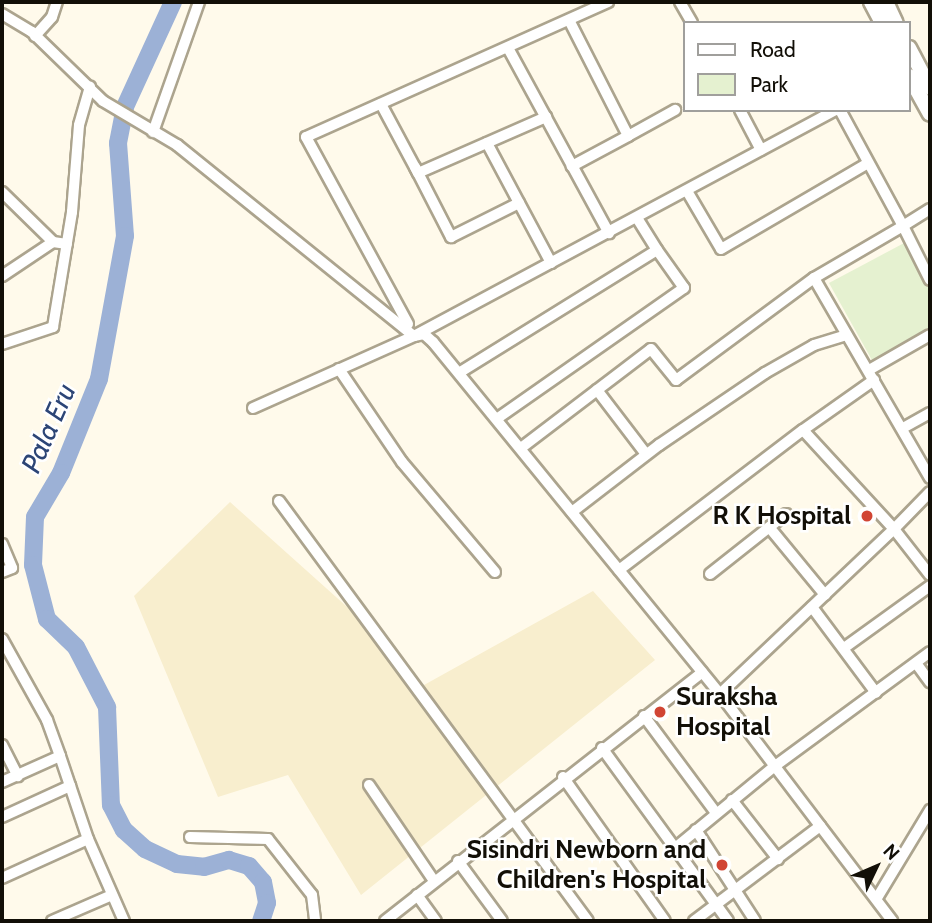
<!DOCTYPE html>
<html>
<head>
<meta charset="utf-8">
<style>
  body { margin:0 }
  #map { position:relative; width:932px; height:923px; overflow:hidden; background:#fffaeb; font-family:Cabin,sans-serif }
  div>[style] { position:absolute }
  [style*='--x'] { left:calc(var(--x)*1px); top:calc(var(--y)*1px); width:calc(var(--w)*1px); rotate:calc(var(--a)*1deg) }
  .built>* { inset:0; background:#f8eece }
  .green>* { inset:0; background:#e5f1d0 }
  .river>* { height:18px; margin:-9px; padding:0 9px; transform-origin:9px; border-radius:9px; background:#9cb1d6 }
  .roads { filter:drop-shadow(2px 0 #aca48e) drop-shadow(-2px 0 #aca48e) drop-shadow(0 2px #aca48e) drop-shadow(0 -2px #aca48e) }
  .minor>* { height:10px; margin:-5px; padding:0 5px; transform-origin:5px; border-radius:5px; background:#fff }
  .tertiary>* { height:14px; margin:-7px; padding:0 7px; transform-origin:7px; border-radius:7px; background:#fff }
  .dots>* { width:19px; height:19px; translate:-50% -50%; box-sizing:border-box; border:4px solid #fff; border-radius:50% }
  span { translate:-50% -50%; white-space:nowrap; text-align:center; line-height:1.15; -webkit-text-stroke:5px #fff; paint-order:stroke }
  .poi-label { font-size:26px; color:#120f07; font-weight:700 }
  .right { translate:-100% -50%; text-align:right }
  .left { translate:0 -50%; text-align:left }
  .water-label { font-size:28px; color:#2c4576; font-style:italic }
  .frame { position:absolute; inset:0; border:4px solid #120f07; pointer-events:none }
  .legend { position:absolute; left:683px; top:21px; width:228px; height:91px; box-sizing:border-box; background:#fff; border:2px solid #a09f9c; margin:0; padding:9px 12px; list-style:none; font-size:21px; color:#120f07 }
  .legend li { display:flex; align-items:center; gap:14px; height:35px }
  .legend b { width:35px; border:2px solid #a09f9c }
  .north { position:absolute; left:841px; top:832px; width:70px; height:70px; -webkit-text-stroke:5px #fff; paint-order:stroke; rotate:46deg; font-size:19px; font-weight:700; line-height:28px; text-align:center; color:#120f07 }
  .north::after { content:''; display:block; margin:auto; width:24px; height:32px; background:#120f07; clip-path:polygon(50% 0,100% 100%,50% 72%,0 100%) }
</style>
</head>
<body>
<div id="map">
  <div class="built">
    <i style="clip-path:polygon(230px 502px,355px 614px,415px 690px,593px 591px,655px 660px,361px 895px,288px 775px,218px 797px,134px 596px)"></i>
  </div>
  <div class="green">
    <i style="clip-path:polygon(906px 242px,930px 289px,930px 330px,873px 362px,829px 283px)"></i>
  </div>
  <div class="river">
    <i style="--x:173;--y:2;--w:115;--a:114.6"></i>
    <i style="--x:125;--y:107;--w:37;--a:101"></i>
    <i style="--x:118;--y:143;--w:93;--a:85.7"></i>
    <i style="--x:125;--y:236;--w:145;--a:100.3"></i>
    <i style="--x:99;--y:379;--w:101;--a:112"></i>
    <i style="--x:61;--y:473;--w:51;--a:120.6"></i>
    <i style="--x:35;--y:517;--w:48;--a:92.4"></i>
    <i style="--x:33;--y:565;--w:56;--a:75.5"></i>
    <i style="--x:47;--y:619;--w:40;--a:44"></i>
    <i style="--x:76;--y:647;--w:68;--a:62.7"></i>
    <i style="--x:107;--y:707;--w:98;--a:87.7"></i>
    <i style="--x:111;--y:805;--w:28;--a:63"></i>
    <i style="--x:124;--y:830;--w:28;--a:42"></i>
    <i style="--x:145;--y:849;--w:35;--a:25"></i>
    <i style="--x:177;--y:864;--w:27;--a:6"></i>
    <i style="--x:204;--y:867;--w:26;--a:-16"></i>
    <i style="--x:229;--y:860;--w:21;--a:17"></i>
    <i style="--x:249;--y:866;--w:21;--a:49"></i>
    <i style="--x:263;--y:882;--w:21;--a:79"></i>
    <i style="--x:267;--y:903;--w:19;--a:108"></i>
  </div>
  <div class="roads">
    <div class="minor">
      <i style="--x:680;--y:2;--w:24;--a:60"></i>
      <i style="--x:2;--y:14;--w:35;--a:31"></i>
      <i style="--x:32;--y:32;--w:99;--a:44.2"></i>
      <i style="--x:103;--y:101;--w:86;--a:30.7"></i>
      <i style="--x:177;--y:145;--w:304;--a:38.9"></i>
      <i style="--x:414;--y:336;--w:10;--a:-11"></i>
      <i style="--x:424;--y:334;--w:12;--a:42"></i>
      <i style="--x:433;--y:342;--w:454;--a:50.8"></i>
      <i style="--x:720;--y:694;--w:285;--a:52.8"></i>
      <i style="--x:569;--y:20;--w:130;--a:63"></i>
      <i style="--x:628;--y:136;--w:64;--a:151.8"></i>
      <i style="--x:35;--y:36;--w:25;--a:-48"></i>
      <i style="--x:52;--y:17;--w:16;--a:-72"></i>
      <i style="--x:508;--y:48;--w:211;--a:61.4"></i>
      <i style="--x:381;--y:104;--w:78;--a:61.8"></i>
      <i style="--x:418;--y:173;--w:140;--a:-23.6"></i>
      <i style="--x:740;--y:110;--w:45;--a:62.3"></i>
      <i style="--x:840;--y:110;--w:132;--a:61.5"></i>
      <i style="--x:903;--y:226;--w:103;--a:149.7"></i>
      <i style="--x:814;--y:278;--w:231;--a:59.9"></i>
      <i style="--x:153;--y:132;--w:138;--a:-70.5"></i>
      <i style="--x:628;--y:136;--w:54;--a:-29"></i>
      <i style="--x:487;--y:143;--w:136;--a:61.9"></i>
      <i style="--x:415;--y:167;--w:79;--a:62.8"></i>
      <i style="--x:451;--y:237;--w:76;--a:-26.6"></i>
      <i style="--x:687;--y:191;--w:67;--a:59.6"></i>
      <i style="--x:721;--y:249;--w:170;--a:-30.3"></i>
      <i style="--x:2;--y:192;--w:71;--a:44.4"></i>
      <i style="--x:930;--y:209;--w:32;--a:148"></i>
      <i style="--x:903;--y:226;--w:60;--a:63.4"></i>
      <i style="--x:2;--y:276;--w:61;--a:-33.7"></i>
      <i style="--x:53;--y:242;--w:14;--a:8"></i>
      <i style="--x:408;--y:324;--w:213;--a:-118.6"></i>
      <i style="--x:306;--y:137;--w:331;--a:-24.1"></i>
      <i style="--x:2;--y:344;--w:54;--a:-18.4"></i>
      <i style="--x:53;--y:327;--w:117;--a:-80.6"></i>
      <i style="--x:72;--y:212;--w:87;--a:-85.4"></i>
      <i style="--x:79;--y:125;--w:40;--a:-74"></i>
      <i style="--x:339;--y:369;--w:112;--a:55.9"></i>
      <i style="--x:402;--y:462;--w:144;--a:49.8"></i>
      <i style="--x:869;--y:370;--w:70;--a:-29.8"></i>
      <i style="--x:462;--y:371;--w:229;--a:-31.8"></i>
      <i style="--x:657;--y:250;--w:38;--a:-122"></i>
      <i style="--x:597;--y:390;--w:81;--a:52.6"></i>
      <i style="--x:253;--y:408;--w:176;--a:-24.1"></i>
      <i style="--x:414;--y:336;--w:478;--a:-28.2"></i>
      <i style="--x:498;--y:418;--w:227;--a:-35"></i>
      <i style="--x:684;--y:288;--w:47;--a:-125.4"></i>
      <i style="--x:903;--y:428;--w:31;--a:-29"></i>
      <i style="--x:521;--y:448;--w:163;--a:-37.3"></i>
      <i style="--x:651;--y:349;--w:40;--a:51"></i>
      <i style="--x:676;--y:380;--w:172;--a:-36.5"></i>
      <i style="--x:930;--y:492;--w:52;--a:134.2"></i>
      <i style="--x:894;--y:529;--w:58;--a:52"></i>
      <i style="--x:279;--y:501;--w:521;--a:53.66"></i>
      <i style="--x:572;--y:512;--w:110;--a:-37.6"></i>
      <i style="--x:659;--y:445;--w:128;--a:-34.2"></i>
      <i style="--x:765;--y:373;--w:56;--a:-29.7"></i>
      <i style="--x:814;--y:345;--w:34;--a:-17"></i>
      <i style="--x:769;--y:527;--w:88;--a:50.5"></i>
      <i style="--x:2;--y:544;--w:26;--a:67"></i>
      <i style="--x:12;--y:568;--w:11;--a:158"></i>
      <i style="--x:619;--y:570;--w:231;--a:-37.3"></i>
      <i style="--x:710;--y:574;--w:97;--a:-38.3"></i>
      <i style="--x:812;--y:607;--w:107;--a:53.3"></i>
      <i style="--x:2;--y:639;--w:93;--a:60.9"></i>
      <i style="--x:47;--y:720;--w:38;--a:70"></i>
      <i style="--x:60;--y:756;--w:64;--a:155.9"></i>
      <i style="--x:844;--y:648;--w:106;--a:-35.8"></i>
      <i style="--x:916;--y:663;--w:24;--a:54"></i>
      <i style="--x:720;--y:694;--w:240;--a:-43.5"></i>
      <i style="--x:894;--y:529;--w:134;--a:-132.6"></i>
      <i style="--x:803;--y:430;--w:87;--a:-35.2"></i>
      <i style="--x:644;--y:716;--w:121;--a:53.4"></i>
      <i style="--x:2;--y:745;--w:35;--a:63"></i>
      <i style="--x:602;--y:748;--w:124;--a:53.9"></i>
      <i style="--x:675;--y:848;--w:129;--a:-39.4"></i>
      <i style="--x:775;--y:766;--w:192;--a:-36.3"></i>
      <i style="--x:60;--y:756;--w:88;--a:71.4"></i>
      <i style="--x:88;--y:839;--w:90;--a:66.3"></i>
      <i style="--x:563;--y:777;--w:176;--a:54.7"></i>
      <i style="--x:369;--y:785;--w:116;--a:55.9"></i>
      <i style="--x:732;--y:800;--w:75;--a:52.1"></i>
      <i style="--x:2;--y:817;--w:75;--a:-24.5"></i>
      <i style="--x:696;--y:830;--w:108;--a:57"></i>
      <i style="--x:190;--y:837;--w:78;--a:1.5"></i>
      <i style="--x:268;--y:839;--w:71;--a:51.8"></i>
      <i style="--x:312;--y:895;--w:26;--a:83"></i>
      <i style="--x:675;--y:848;--w:90;--a:54"></i>
      <i style="--x:458;--y:861;--w:74;--a:53.7"></i>
      <i style="--x:2;--y:878;--w:94;--a:-24.4"></i>
      <i style="--x:417;--y:895;--w:32;--a:54"></i>
      <i style="--x:877;--y:898;--w:103;--a:-58.9"></i>
      <i style="--x:52;--y:921;--w:65;--a:-23.4"></i>
      <i style="--x:385;--y:921;--w:403;--a:-38.1"></i>
      <i style="--x:694;--y:921;--w:158;--a:-37"></i>
    </div>
    <div class="tertiary">
      <i style="--x:871;--y:2;--w:24;--a:62"></i>
      <i style="--x:886;--y:2;--w:23;--a:65"></i>
      <i style="--x:909;--y:48;--w:45;--a:62.3"></i>
      <i style="--x:909;--y:76;--w:43;--a:61.1"></i>
    </div>
  </div>
  <div class="dots">
    <i style="left:867px;top:516px;background:#d14534"></i>
    <i style="left:660px;top:712px;background:#d14534"></i>
    <i style="left:722px;top:865px;background:#d14534"></i>
  </div>
  <div class="poi-label">
    <span class="right" style="left:851px;top:516px">R K Hospital</span>
    <span class="left" style="left:676px;top:712px">Suraksha<br>Hospital</span>
    <span class="right" style="left:706px;top:865px">Sisindri Newborn and<br>Children's Hospital</span>
  </div>
  <div class="water-label">
    <span style="left:48px;top:428px;rotate:-66deg">Pala Eru</span>
  </div>
  <div class="frame"></div>
  <ul class="legend">
  <li><b style="height:9px;background:#fff"></b>Road</li>
  <li><b style="height:19px;background:#e5f1d0"></b>Park</li>
  </ul>
  <div class="north">N</div>
</div>
</body>
</html>
